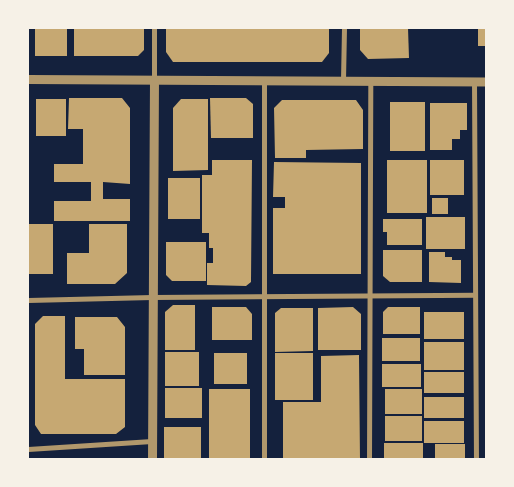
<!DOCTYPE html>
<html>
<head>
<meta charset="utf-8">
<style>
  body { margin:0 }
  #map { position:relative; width:514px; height:487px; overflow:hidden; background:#14213d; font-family:Manrope,sans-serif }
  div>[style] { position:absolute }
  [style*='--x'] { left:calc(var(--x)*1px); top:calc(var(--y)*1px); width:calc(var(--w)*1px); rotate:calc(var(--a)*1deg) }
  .building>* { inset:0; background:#c6a872; transform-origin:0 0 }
  .pedestrian>* { height:4.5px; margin:-2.25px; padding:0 2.25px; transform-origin:2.25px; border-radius:2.25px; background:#b1986c }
  .minor>* { height:5px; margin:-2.5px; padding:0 2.5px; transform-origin:2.5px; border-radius:2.5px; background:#b1986c }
  .tertiary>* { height:9px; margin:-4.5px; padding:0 4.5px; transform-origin:4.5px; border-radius:4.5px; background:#b1986c }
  span { translate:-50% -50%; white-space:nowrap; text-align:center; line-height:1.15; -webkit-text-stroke:4px #f6f1e7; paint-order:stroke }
  .frame { position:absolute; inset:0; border:29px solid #f6f1e7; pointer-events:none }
</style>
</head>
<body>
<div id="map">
  <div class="building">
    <i style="left:35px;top:28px;width:32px;height:28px"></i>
    <i style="clip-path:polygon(74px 28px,144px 28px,144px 50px,138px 56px,74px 56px)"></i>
    <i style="clip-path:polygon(166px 28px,329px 28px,329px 53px,322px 62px,173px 62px,166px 52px)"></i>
    <i style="clip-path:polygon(360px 28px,408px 28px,409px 58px,368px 59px,360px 50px)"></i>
    <i style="left:478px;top:28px;width:8px;height:18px"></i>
    <i style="clip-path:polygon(69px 98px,122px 98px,130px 108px,130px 184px,103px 182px,103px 199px,130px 199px,130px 221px,54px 221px,54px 201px,91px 201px,91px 182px,54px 182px,54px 164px,83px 164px,83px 129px,68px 129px)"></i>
    <i style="clip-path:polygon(210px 98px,246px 98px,253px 104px,253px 138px,211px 138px)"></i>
    <i style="left:36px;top:99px;width:30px;height:37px"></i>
    <i style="clip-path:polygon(181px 99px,208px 99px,208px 170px,173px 171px,173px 108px)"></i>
    <i style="clip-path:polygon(282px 100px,356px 100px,363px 110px,363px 149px,306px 150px,306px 158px,275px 158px,274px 108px)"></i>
    <i style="left:390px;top:102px;width:35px;height:49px"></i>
    <i style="clip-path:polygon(430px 103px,467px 103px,467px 130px,460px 130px,460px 139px,452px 139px,452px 150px,430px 150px)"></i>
    <i style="clip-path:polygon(212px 160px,252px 160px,251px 282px,246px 286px,207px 285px,207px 263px,213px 263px,213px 248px,209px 248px,209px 233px,202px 233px,202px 175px,212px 175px)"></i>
    <i style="left:387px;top:160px;width:40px;height:53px"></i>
    <i style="left:430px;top:160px;width:34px;height:35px"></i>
    <i style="clip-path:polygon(274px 162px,361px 163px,361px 274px,273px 274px,273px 208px,285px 208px,285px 197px,273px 197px)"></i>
    <i style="left:168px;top:178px;width:32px;height:41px"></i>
    <i style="left:432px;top:198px;width:16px;height:16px"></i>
    <i style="left:426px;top:217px;width:39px;height:32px"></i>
    <i style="clip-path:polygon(383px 219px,422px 219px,422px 245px,387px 245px,387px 232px,383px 232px)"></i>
    <i style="left:28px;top:224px;width:25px;height:50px"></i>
    <i style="clip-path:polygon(89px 224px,127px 224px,127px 273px,115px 284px,67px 284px,67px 253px,89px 253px)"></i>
    <i style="clip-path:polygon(166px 242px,206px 242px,206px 281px,172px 281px,166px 275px)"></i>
    <i style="clip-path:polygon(383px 250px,422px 250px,422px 282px,390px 282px,383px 276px)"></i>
    <i style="clip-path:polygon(429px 252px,445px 252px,445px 257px,452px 257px,452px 260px,461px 260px,461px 283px,429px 282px)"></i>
    <i style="clip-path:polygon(173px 305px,195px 305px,195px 350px,165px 350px,165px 312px)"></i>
    <i style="clip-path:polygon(212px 307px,246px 307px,252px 314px,252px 340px,212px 340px)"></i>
    <i style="clip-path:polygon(353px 307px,361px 314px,361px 350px,318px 350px,318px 308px)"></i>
    <i style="clip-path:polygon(388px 307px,420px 307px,420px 334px,383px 334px,383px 312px)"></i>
    <i style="clip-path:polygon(281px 308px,313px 308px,313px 351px,275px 352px,275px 313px)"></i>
    <i style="left:424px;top:312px;width:40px;height:27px"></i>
    <i style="clip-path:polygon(43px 316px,65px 316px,65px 379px,125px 379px,125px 427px,116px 434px,41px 434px,35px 425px,35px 324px)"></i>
    <i style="clip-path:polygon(75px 317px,117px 317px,125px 327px,125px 375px,84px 375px,84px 349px,75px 349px)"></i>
    <i style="left:382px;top:338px;width:38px;height:23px"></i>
    <i style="left:424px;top:342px;width:40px;height:28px"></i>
    <i style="left:165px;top:352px;width:34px;height:34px"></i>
    <i style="left:214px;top:353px;width:33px;height:31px"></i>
    <i style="left:275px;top:353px;width:38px;height:47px"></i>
    <i style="clip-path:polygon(359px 355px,360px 460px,283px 460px,283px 402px,321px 402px,321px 356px)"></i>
    <i style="left:382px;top:364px;width:39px;height:23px"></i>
    <i style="left:424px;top:372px;width:40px;height:21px"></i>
    <i style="left:165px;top:388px;width:37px;height:30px"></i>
    <i style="left:209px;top:389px;width:41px;height:71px"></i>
    <i style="left:385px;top:389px;width:37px;height:25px"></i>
    <i style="left:424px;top:397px;width:40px;height:21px"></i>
    <i style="left:385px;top:416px;width:37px;height:25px"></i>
    <i style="left:424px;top:421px;width:40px;height:22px"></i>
    <i style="left:164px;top:427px;width:37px;height:33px"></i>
    <i style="left:384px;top:443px;width:39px;height:17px"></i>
    <i style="left:435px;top:444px;width:30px;height:16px"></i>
  </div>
  <div class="pedestrian">
    <i style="--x:154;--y:81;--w:53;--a:-90"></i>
  </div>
  <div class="minor">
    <i style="--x:343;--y:80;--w:52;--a:-88.9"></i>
    <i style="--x:264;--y:81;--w:379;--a:90"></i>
    <i style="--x:474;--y:81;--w:379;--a:89.7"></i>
    <i style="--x:28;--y:300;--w:124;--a:-1.4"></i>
    <i style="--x:152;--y:297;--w:323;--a:-0.4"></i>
    <i style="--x:28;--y:449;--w:124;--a:-3.7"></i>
    <i style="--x:369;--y:460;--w:380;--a:-89.8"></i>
  </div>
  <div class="tertiary">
    <i style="--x:28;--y:79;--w:458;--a:0.3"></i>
    <i style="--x:152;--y:460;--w:379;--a:-89.7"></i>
  </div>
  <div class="frame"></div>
</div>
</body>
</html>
